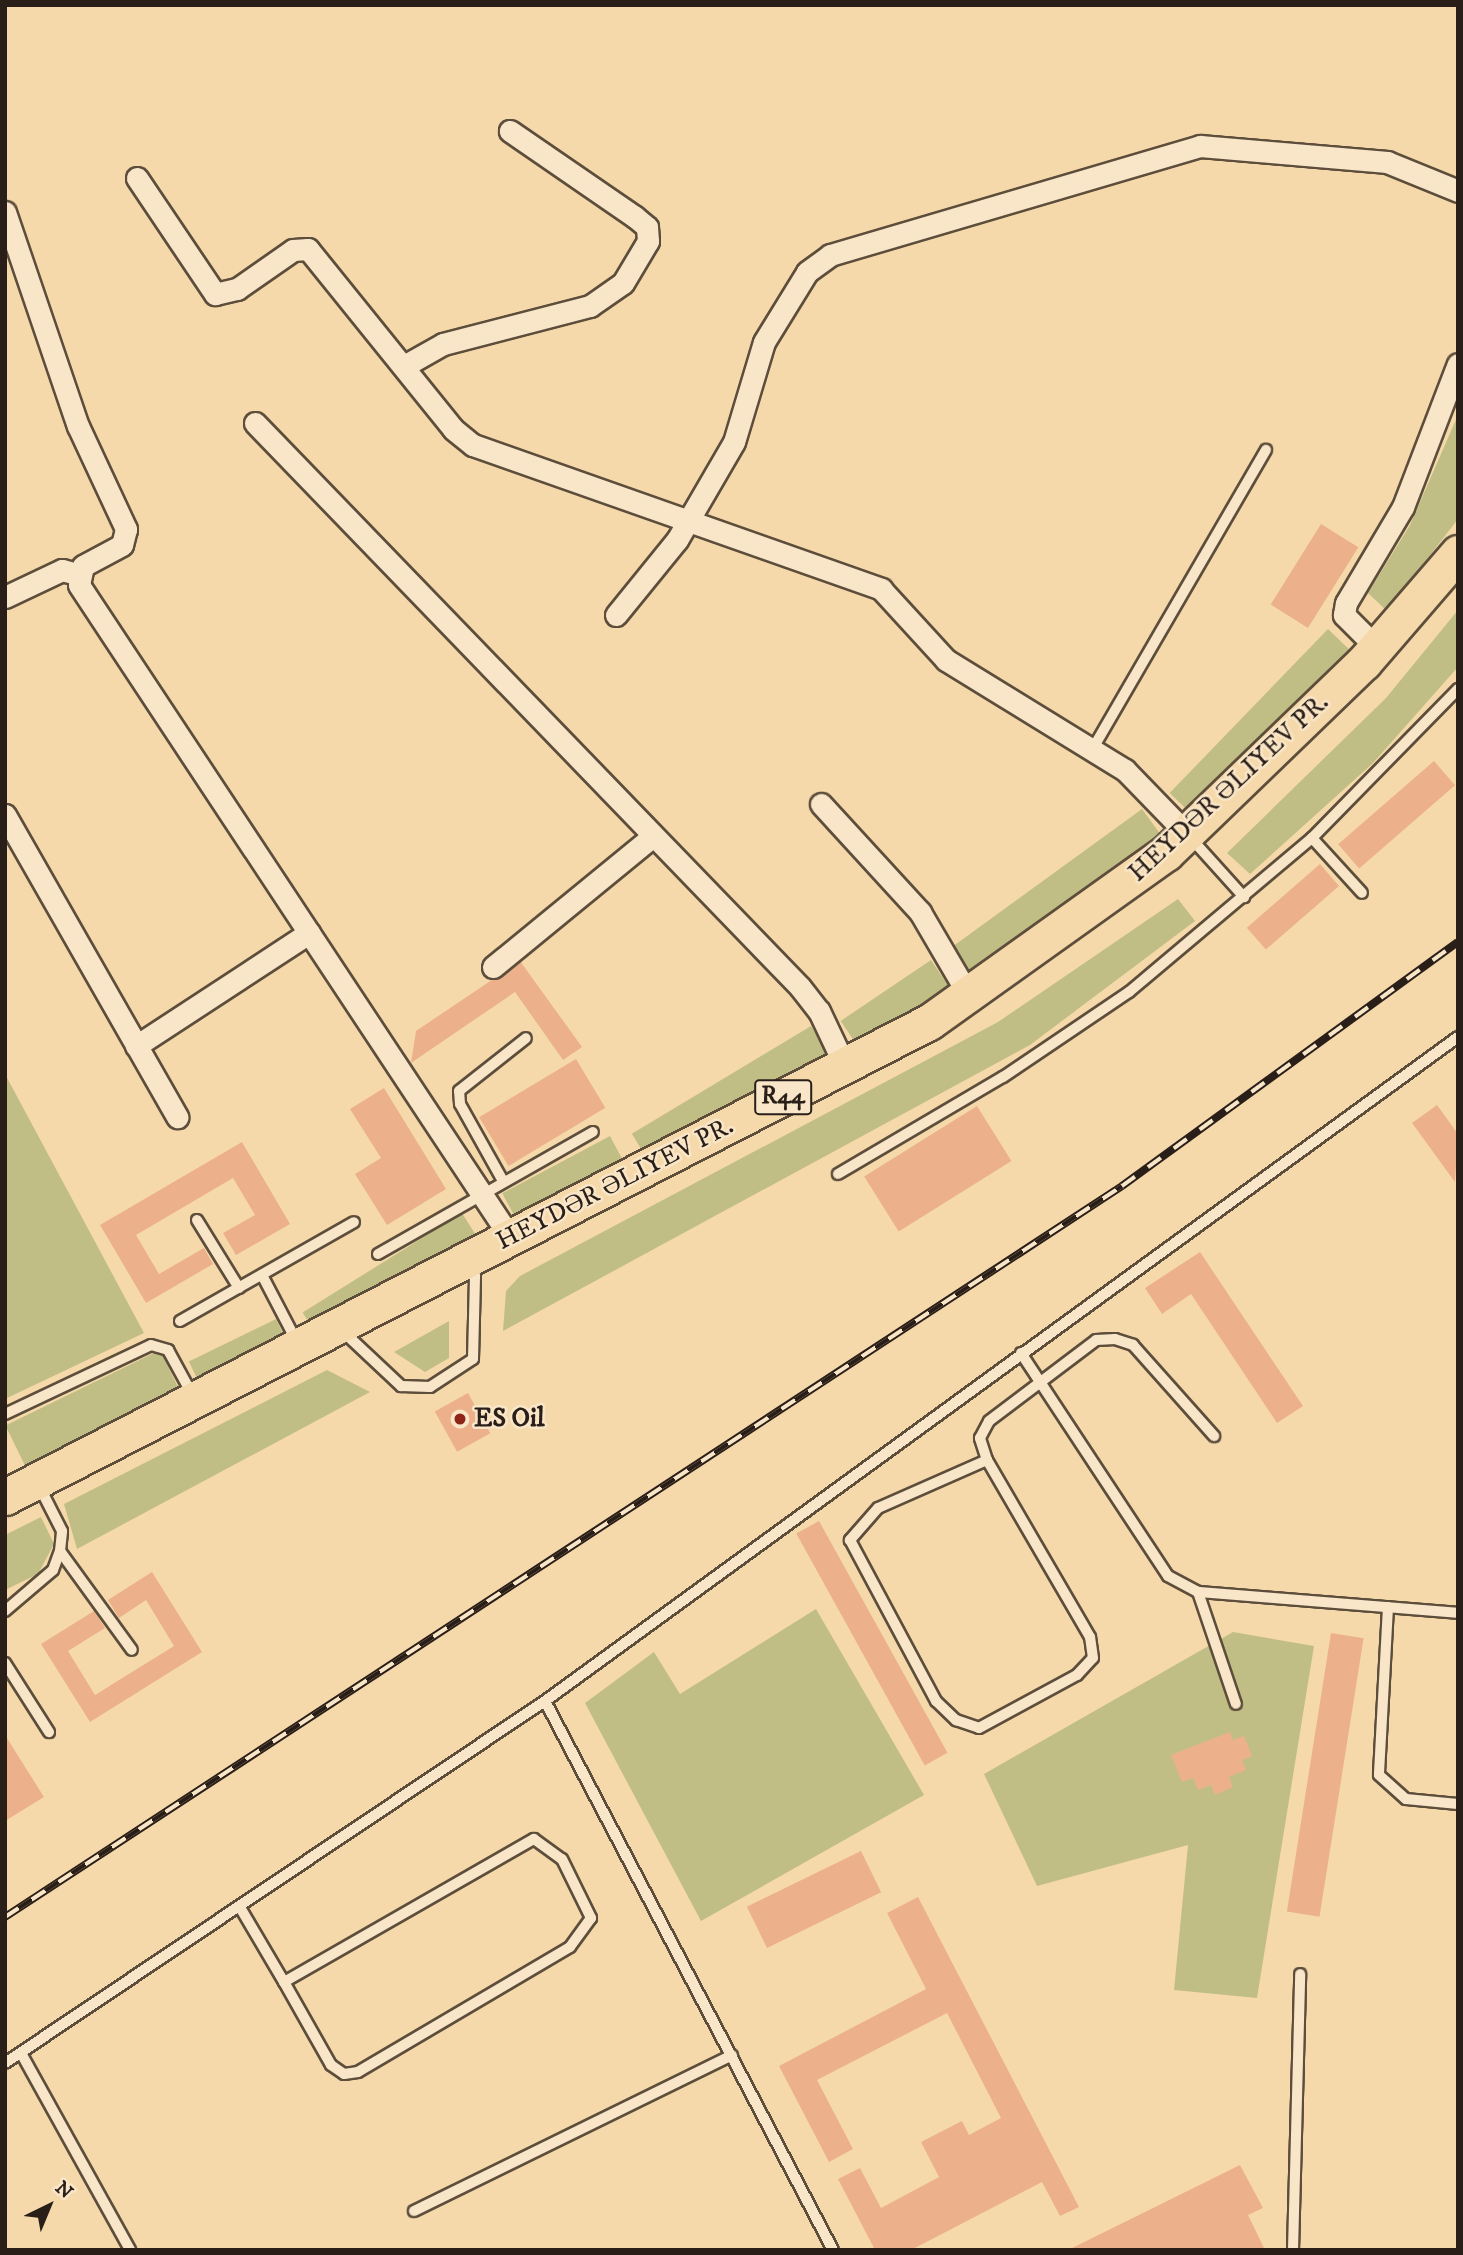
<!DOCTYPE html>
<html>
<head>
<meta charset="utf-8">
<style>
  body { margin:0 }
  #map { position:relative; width:1463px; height:2255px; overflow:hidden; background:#f6d9aa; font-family:"IM FELL DW Pica",serif }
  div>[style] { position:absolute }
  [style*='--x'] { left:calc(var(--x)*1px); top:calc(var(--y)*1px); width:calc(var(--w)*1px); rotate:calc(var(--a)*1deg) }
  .green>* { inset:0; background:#c1be85; transform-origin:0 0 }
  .building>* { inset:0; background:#ecb18a; transform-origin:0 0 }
  .roads { filter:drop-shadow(2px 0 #5d4e3c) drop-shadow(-2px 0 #5d4e3c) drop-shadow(0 2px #5d4e3c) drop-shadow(0 -2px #5d4e3c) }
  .service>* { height:10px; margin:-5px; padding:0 5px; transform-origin:5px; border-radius:5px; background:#f9e6c8 }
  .minor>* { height:21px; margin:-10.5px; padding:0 10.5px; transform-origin:10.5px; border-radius:10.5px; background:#f9e6c8 }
  .primary>* { height:35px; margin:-17.5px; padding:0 17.5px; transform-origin:17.5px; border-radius:17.5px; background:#f6d9aa }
  .rail>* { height:8px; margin-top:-4px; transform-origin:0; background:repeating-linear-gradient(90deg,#f9e6c8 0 16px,#2a1f18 0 32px); box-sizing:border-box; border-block:2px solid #2a1f18 }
  .dots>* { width:19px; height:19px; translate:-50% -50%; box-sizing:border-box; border:4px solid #f9e6c8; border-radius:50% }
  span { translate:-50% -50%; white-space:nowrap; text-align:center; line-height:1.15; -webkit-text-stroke:5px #f9e6c8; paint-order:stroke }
  .shield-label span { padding:2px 5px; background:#f9e6c8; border:2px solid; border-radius:5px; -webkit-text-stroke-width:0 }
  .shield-label { font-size:24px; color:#2a1f18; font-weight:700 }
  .street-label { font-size:26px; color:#2a1f18 }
  .poi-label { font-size:26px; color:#2a1f18; font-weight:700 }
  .left { translate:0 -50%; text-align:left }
  .frame { position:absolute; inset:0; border:7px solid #2a1f18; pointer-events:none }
  .north { position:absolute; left:14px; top:2171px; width:70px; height:70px; -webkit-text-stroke:5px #f9e6c8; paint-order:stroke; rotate:43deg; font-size:19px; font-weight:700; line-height:28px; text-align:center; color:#2a1f18 }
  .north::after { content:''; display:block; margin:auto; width:24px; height:32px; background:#2a1f18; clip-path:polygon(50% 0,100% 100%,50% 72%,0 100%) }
</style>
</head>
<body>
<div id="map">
  <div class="green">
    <i style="clip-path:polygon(1458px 415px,1458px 519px,1387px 611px,1368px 593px,1410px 525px)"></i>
    <i style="clip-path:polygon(1458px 610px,1458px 667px,1373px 763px,1250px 874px,1227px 853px,1386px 698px)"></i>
    <i style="left:1328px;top:629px;width:35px;height:228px;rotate:44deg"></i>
    <i style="left:1142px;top:809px;width:36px;height:237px;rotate:54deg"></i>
    <i style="clip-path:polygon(1178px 899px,1195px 921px,1030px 1045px,503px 1331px,506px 1291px,520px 1276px,998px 1022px)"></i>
    <i style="left:931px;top:960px;width:34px;height:109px;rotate:56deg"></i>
    <i style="left:811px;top:1026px;width:41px;height:209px;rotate:59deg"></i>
    <i style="clip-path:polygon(5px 1074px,144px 1333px,5px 1399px)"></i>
    <i style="left:610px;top:1136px;width:41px;height:122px;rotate:62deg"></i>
    <i style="left:462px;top:1213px;width:34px;height:188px;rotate:58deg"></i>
    <i style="left:276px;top:1319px;width:25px;height:97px;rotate:64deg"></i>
    <i style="clip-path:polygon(449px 1321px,449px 1358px,425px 1372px,394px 1352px)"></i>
    <i style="left:160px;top:1350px;width:48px;height:172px;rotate:64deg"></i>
    <i style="clip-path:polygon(327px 1370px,370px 1392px,77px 1549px,64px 1504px)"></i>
    <i style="clip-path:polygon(41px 1517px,54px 1544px,38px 1574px,5px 1590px,5px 1535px)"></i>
    <i style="clip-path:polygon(816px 1609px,924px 1795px,701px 1921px,585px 1703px,654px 1652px,680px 1694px)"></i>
    <i style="clip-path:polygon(1233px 1632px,1314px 1646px,1257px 1998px,1174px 1990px,1188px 1845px,1037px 1886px,984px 1774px)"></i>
  </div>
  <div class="building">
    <i style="left:1321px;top:524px;width:44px;height:95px;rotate:32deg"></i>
    <i style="left:1434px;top:761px;width:32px;height:127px;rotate:49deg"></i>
    <i style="left:1320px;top:864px;width:29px;height:97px;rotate:49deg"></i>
    <i style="clip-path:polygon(520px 961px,582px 1047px,563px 1060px,515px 992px,411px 1063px,416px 1031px)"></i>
    <i style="left:576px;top:1059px;width:57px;height:113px;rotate:59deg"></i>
    <i style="clip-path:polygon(384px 1088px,446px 1189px,387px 1225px,355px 1174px,381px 1158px,350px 1109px)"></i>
    <i style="clip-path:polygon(1437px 1105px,1458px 1134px,1455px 1182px,1412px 1123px)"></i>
    <i style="left:977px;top:1106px;width:65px;height:133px;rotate:58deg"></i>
    <i style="clip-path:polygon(242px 1142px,290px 1224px,236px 1255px,223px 1233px,255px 1215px,233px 1178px,136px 1235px,159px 1274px,204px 1248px,213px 1264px,146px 1303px,100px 1225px)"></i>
    <i style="clip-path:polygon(1200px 1252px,1303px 1406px,1277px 1423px,1191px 1294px,1162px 1314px,1145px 1288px)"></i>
    <i style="left:468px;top:1393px;width:46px;height:38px;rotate:61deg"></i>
    <i style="left:819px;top:1521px;width:265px;height:26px;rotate:61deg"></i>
    <i style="clip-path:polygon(152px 1572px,202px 1652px,90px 1722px,41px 1644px,94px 1611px,105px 1628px,68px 1651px,95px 1695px,174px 1646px,146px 1600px,119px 1618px,108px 1600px)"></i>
    <i style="left:1331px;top:1633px;width:33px;height:282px;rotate:9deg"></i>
    <i style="clip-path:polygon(1230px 1732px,1233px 1740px,1244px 1736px,1252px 1756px,1242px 1760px,1246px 1770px,1229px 1777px,1233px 1787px,1215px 1795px,1211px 1785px,1198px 1790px,1193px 1778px,1182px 1782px,1171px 1755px)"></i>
    <i style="clip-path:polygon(5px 1735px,44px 1797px,5px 1821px)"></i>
    <i style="left:861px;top:1851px;width:46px;height:127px;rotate:64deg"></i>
    <i style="clip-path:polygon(918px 1897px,1079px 2207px,1060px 2216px,1042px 2182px,911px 2250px,875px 2250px,838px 2179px,860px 2168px,881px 2208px,939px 2177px,921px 2142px,962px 2121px,969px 2135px,1001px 2118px,947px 2013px,817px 2080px,853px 2149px,829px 2162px,779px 2066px,926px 1989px,887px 1913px)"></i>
    <i style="clip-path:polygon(1240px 2165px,1263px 2208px,1248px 2215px,1265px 2250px,1068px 2250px)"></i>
  </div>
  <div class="roads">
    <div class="service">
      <i style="--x:1092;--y:750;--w:347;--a:-59.9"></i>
      <i style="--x:1312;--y:838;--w:74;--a:47.7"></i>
      <i style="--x:1198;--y:846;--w:69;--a:48"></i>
      <i style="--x:838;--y:1174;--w:191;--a:-30.5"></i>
      <i style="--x:1003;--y:1077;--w:152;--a:-34"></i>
      <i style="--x:1129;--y:992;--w:239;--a:-40.1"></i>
      <i style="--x:1312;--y:838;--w:209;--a:-45.6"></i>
      <i style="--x:503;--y:1181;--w:88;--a:-119.2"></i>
      <i style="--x:460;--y:1104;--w:13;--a:-94"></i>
      <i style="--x:459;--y:1091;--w:85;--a:-38.3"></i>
      <i style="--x:197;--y:1220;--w:80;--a:58.3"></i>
      <i style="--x:378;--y:1254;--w:247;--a:-29.6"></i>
      <i style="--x:262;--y:1275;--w:73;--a:62.4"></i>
      <i style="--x:180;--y:1321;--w:200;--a:-29.6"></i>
      <i style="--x:351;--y:1339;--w:69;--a:43.2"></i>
      <i style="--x:401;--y:1386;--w:29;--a:2"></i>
      <i style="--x:430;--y:1387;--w:51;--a:-33.1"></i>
      <i style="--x:473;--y:1359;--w:84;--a:-88.6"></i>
      <i style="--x:1021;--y:1353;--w:267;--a:56.6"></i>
      <i style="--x:1168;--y:1576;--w:34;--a:28"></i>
      <i style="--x:1198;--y:1592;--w:261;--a:4.6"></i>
      <i style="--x:5;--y:1414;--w:161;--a:-25.3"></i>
      <i style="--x:151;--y:1345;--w:18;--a:16"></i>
      <i style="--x:168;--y:1350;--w:50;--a:61.4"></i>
      <i style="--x:987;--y:1460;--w:119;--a:156.2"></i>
      <i style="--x:878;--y:1508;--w:43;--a:131.2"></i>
      <i style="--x:850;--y:1540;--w:183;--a:61.9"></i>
      <i style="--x:936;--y:1701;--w:28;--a:44"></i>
      <i style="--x:956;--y:1720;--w:24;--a:19"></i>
      <i style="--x:979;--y:1728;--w:111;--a:-28.4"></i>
      <i style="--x:1077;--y:1675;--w:23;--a:-47"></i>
      <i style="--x:1093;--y:1658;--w:21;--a:-98"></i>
      <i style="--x:1090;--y:1637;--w:205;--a:-120.2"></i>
      <i style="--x:987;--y:1460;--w:23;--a:-108"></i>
      <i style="--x:980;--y:1438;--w:19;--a:-62"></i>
      <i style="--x:989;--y:1421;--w:134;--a:-37.1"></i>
      <i style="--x:1096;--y:1340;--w:19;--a:-3"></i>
      <i style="--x:1115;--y:1339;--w:19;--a:18"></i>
      <i style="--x:1133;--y:1345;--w:122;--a:48.3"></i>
      <i style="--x:60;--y:1551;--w:122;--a:54"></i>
      <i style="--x:1198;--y:1592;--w:118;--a:71.3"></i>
      <i style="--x:1388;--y:1607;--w:168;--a:93.1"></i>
      <i style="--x:1379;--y:1775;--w:36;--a:42"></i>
      <i style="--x:1406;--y:1799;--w:52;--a:5.5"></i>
      <i style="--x:5;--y:1611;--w:63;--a:-40.5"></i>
      <i style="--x:53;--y:1570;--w:20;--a:-70"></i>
      <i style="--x:60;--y:1551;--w:20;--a:-84"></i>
      <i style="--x:62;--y:1531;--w:38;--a:-117"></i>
      <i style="--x:5;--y:1663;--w:82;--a:57.5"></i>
      <i style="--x:545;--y:1701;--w:620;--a:62.32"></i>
      <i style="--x:241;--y:1909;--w:85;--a:59.5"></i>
      <i style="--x:284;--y:1982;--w:288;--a:-29.8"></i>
      <i style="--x:534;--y:1839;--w:34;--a:36"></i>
      <i style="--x:562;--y:1859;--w:66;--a:63.8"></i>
      <i style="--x:591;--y:1918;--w:36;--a:126"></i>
      <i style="--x:570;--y:1947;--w:246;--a:149.5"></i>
      <i style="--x:358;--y:2072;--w:14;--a:172"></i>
      <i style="--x:344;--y:2074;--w:16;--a:-145"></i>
      <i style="--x:331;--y:2065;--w:95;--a:-119.5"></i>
      <i style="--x:21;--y:2053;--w:225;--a:61"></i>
      <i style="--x:5;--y:2063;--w:650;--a:-33.84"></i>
      <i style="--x:545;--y:1701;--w:1129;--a:-36.03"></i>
      <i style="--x:414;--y:2211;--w:354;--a:-26.1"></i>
      <i style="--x:1293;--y:2250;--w:276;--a:-88.5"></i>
    </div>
    <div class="minor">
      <i style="--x:137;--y:178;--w:140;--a:56.1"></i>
      <i style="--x:215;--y:294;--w:23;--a:-13"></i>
      <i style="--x:237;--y:289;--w:68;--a:-34.9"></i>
      <i style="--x:293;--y:250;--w:15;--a:-4"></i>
      <i style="--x:308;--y:249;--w:231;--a:51.1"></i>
      <i style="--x:453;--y:429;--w:26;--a:39"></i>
      <i style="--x:473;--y:445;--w:433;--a:19.4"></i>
      <i style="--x:881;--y:589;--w:96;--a:47.5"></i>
      <i style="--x:946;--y:660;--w:210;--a:31.6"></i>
      <i style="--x:1125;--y:770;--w:89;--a:45.9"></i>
      <i style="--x:5;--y:212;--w:226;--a:71.2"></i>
      <i style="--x:78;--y:426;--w:114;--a:65"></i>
      <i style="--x:126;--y:529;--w:16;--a:104"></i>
      <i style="--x:122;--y:545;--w:44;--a:151.7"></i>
      <i style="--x:83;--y:566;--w:19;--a:102"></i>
      <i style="--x:79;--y:585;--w:782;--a:56.53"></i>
      <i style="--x:404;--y:366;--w:45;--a:-29.4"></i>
      <i style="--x:443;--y:344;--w:152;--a:-14.5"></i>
      <i style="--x:590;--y:306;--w:40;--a:-34.9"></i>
      <i style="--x:623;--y:283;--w:49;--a:-59.2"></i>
      <i style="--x:648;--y:241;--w:14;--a:-94"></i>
      <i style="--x:647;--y:227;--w:16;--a:-140"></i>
      <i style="--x:635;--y:217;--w:152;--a:-145.5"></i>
      <i style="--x:255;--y:423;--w:784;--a:45.98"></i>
      <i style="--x:800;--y:987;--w:31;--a:52"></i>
      <i style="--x:819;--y:1011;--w:61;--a:64.7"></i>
      <i style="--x:5;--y:597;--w:63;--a:-25.3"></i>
      <i style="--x:62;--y:570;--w:16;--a:15"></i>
      <i style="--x:616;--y:615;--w:97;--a:-50.9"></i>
      <i style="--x:677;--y:540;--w:113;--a:-59.8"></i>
      <i style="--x:734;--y:442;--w:104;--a:-73.3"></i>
      <i style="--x:764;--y:342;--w:82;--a:-58.4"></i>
      <i style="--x:807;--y:272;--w:29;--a:-36"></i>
      <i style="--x:830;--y:255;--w:386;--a:-16.4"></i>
      <i style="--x:1200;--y:146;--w:188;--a:4.9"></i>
      <i style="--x:1387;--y:162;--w:77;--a:22.2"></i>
      <i style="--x:1377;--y:648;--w:47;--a:-135"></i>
      <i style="--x:1344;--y:615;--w:12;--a:-81"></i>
      <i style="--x:1346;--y:603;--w:112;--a:-59.3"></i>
      <i style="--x:1403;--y:507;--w:153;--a:-69"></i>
      <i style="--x:821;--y:804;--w:147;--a:47.5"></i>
      <i style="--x:920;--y:912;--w:97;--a:59.7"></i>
      <i style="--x:5;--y:815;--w:348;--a:60.3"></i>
      <i style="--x:493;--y:967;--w:205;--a:-39.3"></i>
      <i style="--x:136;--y:1046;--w:207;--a:-33.2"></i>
    </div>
    <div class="primary">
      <i style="--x:5;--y:1497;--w:1039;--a:-27.21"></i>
      <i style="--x:929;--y:1022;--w:291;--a:-35.5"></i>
      <i style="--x:1166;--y:853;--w:275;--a:-44"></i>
      <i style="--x:1364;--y:662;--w:144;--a:-49.2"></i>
    </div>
  </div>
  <div class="rail">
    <i style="--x:5;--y:1917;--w:1335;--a:-33.2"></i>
    <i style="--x:1122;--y:1186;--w:415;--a:-36"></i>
  </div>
  <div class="dots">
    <i style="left:460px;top:1419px;background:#8f2418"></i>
  </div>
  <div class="shield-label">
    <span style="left:783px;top:1097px">R44</span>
  </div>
  <div class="street-label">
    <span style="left:1229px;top:788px;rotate:-43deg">HEYDƏR ƏLIYEV PR.</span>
    <span style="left:615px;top:1184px;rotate:-27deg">HEYDƏR ƏLIYEV PR.</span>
  </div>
  <div class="poi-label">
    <span class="left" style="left:474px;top:1419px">ES Oil</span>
  </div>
  <div class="frame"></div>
  <div class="north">N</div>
</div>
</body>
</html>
